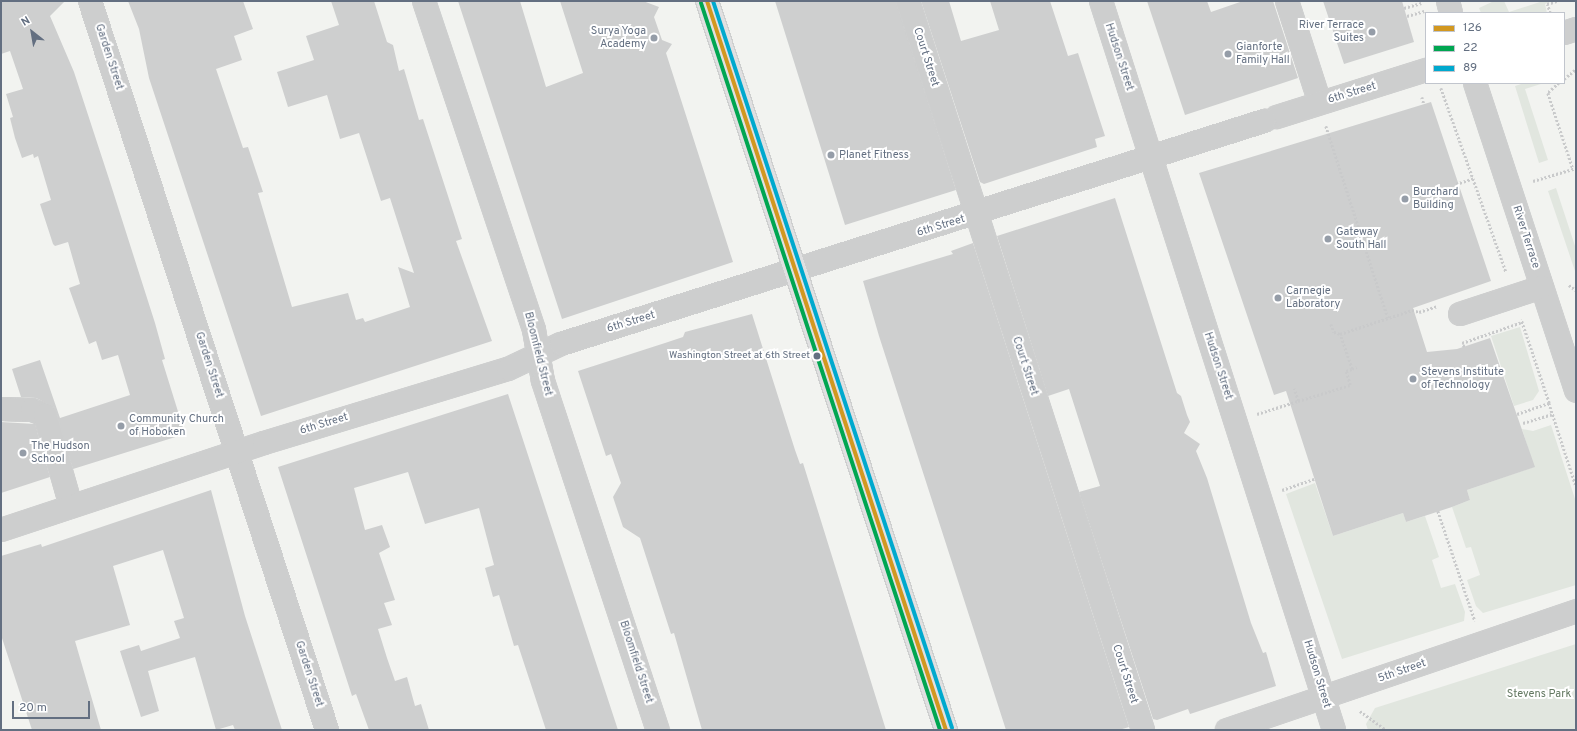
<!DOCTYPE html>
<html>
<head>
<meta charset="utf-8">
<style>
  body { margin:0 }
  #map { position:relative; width:1577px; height:731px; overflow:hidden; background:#f2f3f0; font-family:Overpass,sans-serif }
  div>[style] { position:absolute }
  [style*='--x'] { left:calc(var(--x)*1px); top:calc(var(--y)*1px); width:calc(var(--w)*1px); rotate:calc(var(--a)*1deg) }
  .green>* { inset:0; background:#e1e6df }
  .building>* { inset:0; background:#cecfcf }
  .path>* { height:2.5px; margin-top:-1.25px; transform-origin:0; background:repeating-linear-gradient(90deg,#c9cacb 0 2px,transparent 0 4px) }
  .roads { filter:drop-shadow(1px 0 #cecfcf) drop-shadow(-1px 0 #cecfcf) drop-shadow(0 1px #cecfcf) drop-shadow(0 -1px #cecfcf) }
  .minor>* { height:22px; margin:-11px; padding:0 11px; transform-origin:11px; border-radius:11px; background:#cdcece }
  .major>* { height:22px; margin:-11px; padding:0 11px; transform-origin:11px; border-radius:11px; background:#e0e0e1 }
  .bus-1>* { height:4px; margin:-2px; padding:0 2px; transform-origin:2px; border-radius:2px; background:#d29820 }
  .bus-2>* { height:4px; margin:-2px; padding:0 2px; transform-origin:2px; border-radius:2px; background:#00a651 }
  .bus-3>* { height:4px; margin:-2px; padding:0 2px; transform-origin:2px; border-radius:2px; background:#00a9ce }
  .dots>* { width:11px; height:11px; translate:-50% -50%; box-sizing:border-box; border:2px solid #fff; border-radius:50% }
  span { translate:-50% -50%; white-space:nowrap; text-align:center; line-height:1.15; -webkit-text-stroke:4px #fff; paint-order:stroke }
  .bus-label { font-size:10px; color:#636f81 }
  .right { translate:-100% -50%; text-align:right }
  .poi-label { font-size:11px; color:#636f81 }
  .left { translate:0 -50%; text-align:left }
  .street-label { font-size:11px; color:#636f81 }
  .park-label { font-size:11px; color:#637861 }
  .frame { position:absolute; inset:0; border:2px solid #636f81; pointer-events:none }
  .legend { position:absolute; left:1425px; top:12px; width:140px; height:72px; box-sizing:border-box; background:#fff; border:1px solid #c1c5cd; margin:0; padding:5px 7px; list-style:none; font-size:12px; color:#636f81 }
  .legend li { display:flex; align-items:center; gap:8px; height:20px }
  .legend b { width:20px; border:1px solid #c1c5cd }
  .north { position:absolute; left:12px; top:12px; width:40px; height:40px; -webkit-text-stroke:3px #fff; paint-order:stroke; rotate:329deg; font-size:11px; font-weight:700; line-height:16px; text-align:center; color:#636f81 }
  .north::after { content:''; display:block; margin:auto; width:14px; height:18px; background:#636f81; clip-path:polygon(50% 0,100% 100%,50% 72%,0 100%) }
  .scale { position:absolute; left:12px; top:701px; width:78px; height:18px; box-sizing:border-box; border:2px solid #636f81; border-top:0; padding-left:5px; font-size:12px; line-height:14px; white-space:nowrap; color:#636f81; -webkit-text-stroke:3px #fff; paint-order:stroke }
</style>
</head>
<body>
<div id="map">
  <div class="green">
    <i style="clip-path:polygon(1494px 1px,1504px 1px,1509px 12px,1543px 1px,1553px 1px,1545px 4px,1547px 13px,1481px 13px,1479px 8px)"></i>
    <i style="clip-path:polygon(1524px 83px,1544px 83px,1525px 89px,1548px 160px,1539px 163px,1515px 86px)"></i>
    <i style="clip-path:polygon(1556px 188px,1576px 249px,1576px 274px,1548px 191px)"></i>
    <i style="clip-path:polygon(1520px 327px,1539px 391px,1533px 400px,1514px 406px,1491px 336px)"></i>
    <i style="clip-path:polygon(1551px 425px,1576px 502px,1576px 585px,1483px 613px,1476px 606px,1467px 580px,1480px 575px,1471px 547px,1466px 548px,1452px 507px,1470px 500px,1467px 490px,1534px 467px,1522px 429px,1533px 431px)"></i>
    <i style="clip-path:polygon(1315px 483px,1333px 536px,1403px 513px,1406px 522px,1425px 516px,1439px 557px,1432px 560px,1441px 588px,1455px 584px,1465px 612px,1464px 621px,1342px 659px,1286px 494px)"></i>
    <i style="clip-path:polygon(1576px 644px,1576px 730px,1368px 730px,1366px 724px,1375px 708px)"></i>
  </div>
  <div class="building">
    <i style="clip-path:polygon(1px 1px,65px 1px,50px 16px,74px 72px,110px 182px,155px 323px,165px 359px,162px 360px,185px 434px,73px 469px,54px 407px,36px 398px,21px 397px,12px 369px,40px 360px,60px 418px,130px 395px,118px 355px,102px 360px,96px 341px,89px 344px,69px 288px,80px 284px,68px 242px,55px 246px,53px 244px,40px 204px,51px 200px,38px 156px,34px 158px,33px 154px,22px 158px,15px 138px,10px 118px,13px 117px,6px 94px,23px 89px,10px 51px,1px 54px)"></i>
    <i style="clip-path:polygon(128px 1px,243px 1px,253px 29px,234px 36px,242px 60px,216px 69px,243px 148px,248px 147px,263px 192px,258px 193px,292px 307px,348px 293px,356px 320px,363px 318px,365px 322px,410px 307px,398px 267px,414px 273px,390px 198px,381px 201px,359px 133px,340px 139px,327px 95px,288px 107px,277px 72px,314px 60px,306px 36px,339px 25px,331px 1px,374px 1px,387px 42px,393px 45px,399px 71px,404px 69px,419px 120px,423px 119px,462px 239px,456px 241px,492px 341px,261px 416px,149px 78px,139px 29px)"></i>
    <i style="clip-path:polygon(458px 1px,520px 1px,546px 87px,583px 73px,560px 1px,643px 1px,659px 7px,654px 17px,662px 40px,672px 44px,666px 53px,733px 262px,562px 319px)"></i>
    <i style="clip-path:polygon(775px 1px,896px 1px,956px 190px,845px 225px)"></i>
    <i style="clip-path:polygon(921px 1px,949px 1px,961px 41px,999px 30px,990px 1px,1050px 1px,1068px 56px,1078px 53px,1105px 136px,1095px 139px,1097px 147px,984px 184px,980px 182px)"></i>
    <i style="clip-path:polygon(1147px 1px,1207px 1px,1211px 12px,1243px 1px,1273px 1px,1298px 78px,1185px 115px)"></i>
    <i style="clip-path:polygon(1323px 1px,1402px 1px,1414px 42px,1344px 64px)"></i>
    <i style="clip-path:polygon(1431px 102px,1491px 281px,1413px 308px,1427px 352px,1457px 349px,1490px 338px,1535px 467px,1467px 490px,1470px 500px,1452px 507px,1406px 522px,1403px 513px,1333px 536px,1286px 391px,1274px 395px,1199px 173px)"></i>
    <i style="clip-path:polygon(1115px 198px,1177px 393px,1181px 396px,1187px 415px,1190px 422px,1184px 433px,1200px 444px,1196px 451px,1207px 478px,1251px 623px,1263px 653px,1266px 652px,1276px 686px,1190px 714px,1188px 709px,1157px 720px,1153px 719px,1079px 492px,1100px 486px,1069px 389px,1048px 396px,997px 236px)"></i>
    <i style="clip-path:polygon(973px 243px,1129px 727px,1119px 730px,1006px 730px,879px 336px,863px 281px,953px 254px,951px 251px)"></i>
    <i style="clip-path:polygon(752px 314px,795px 450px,800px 464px,803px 463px,886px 730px,702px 730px,674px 633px,671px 634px,640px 538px,623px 527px,613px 497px,621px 483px,611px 454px,606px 456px,578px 371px,665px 343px,683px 337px,685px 332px)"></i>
    <i style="clip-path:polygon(508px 394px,618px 730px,546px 730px,518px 645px,514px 646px,499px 595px,493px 597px,485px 568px,494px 565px,479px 508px,425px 524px,408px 472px,354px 488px,365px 530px,382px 525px,390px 547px,379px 553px,395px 600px,384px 603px,392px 625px,378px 629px,387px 658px,395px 681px,407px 677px,415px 706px,421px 704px,429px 730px,369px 730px,356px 694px,352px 696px,278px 467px)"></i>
    <i style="clip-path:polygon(1px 422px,35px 424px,50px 477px,1px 493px)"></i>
    <i style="clip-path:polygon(211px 490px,245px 616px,282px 730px,235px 730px,233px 725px,216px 730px,195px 657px,148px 671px,159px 711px,141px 717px,120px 651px,139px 645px,141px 651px,180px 638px,174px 621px,184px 618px,163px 550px,113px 566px,130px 625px,75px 641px,101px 730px,32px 730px,1px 635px,1px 556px,41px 544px,42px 547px)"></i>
  </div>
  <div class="path">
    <i style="--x:1404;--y:8;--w:18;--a:-16"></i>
    <i style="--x:1550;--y:13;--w:9;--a:-108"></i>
    <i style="--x:1547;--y:4;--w:10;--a:-17"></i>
    <i style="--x:1407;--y:16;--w:18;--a:-16"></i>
    <i style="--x:1564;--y:79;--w:16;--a:-40"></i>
    <i style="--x:1559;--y:83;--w:15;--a:138"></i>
    <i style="--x:1548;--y:93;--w:80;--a:71.8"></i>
    <i style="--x:1441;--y:88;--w:195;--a:70.5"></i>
    <i style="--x:1422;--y:97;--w:7;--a:74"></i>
    <i style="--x:1326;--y:126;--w:202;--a:72.1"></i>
    <i style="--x:1533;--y:181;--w:45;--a:-16.8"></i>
    <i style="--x:1456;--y:184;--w:19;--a:-18"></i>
    <i style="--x:1569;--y:285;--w:9;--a:36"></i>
    <i style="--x:1331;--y:324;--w:9;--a:69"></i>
    <i style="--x:1334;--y:332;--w:6;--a:18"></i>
    <i style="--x:1464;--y:347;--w:4;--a:-117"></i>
    <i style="--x:1462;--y:343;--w:64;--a:-19.3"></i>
    <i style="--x:1352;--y:369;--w:5;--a:-22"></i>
    <i style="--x:1298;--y:401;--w:54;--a:-17.1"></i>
    <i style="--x:1350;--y:385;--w:15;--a:-106"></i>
    <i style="--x:1346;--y:371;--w:6;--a:-18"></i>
    <i style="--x:1352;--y:369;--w:37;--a:-109"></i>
    <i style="--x:1340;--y:334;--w:76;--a:-18.4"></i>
    <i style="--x:1412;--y:310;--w:7;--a:16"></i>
    <i style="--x:1419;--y:312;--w:19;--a:-18"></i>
    <i style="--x:1549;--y:403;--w:87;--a:72"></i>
    <i style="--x:1257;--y:414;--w:43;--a:-17.6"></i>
    <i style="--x:1298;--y:401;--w:13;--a:-108"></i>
    <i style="--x:1517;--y:414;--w:34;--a:-19"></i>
    <i style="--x:1549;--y:403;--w:88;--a:-108.6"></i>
    <i style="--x:1523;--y:423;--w:30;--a:-17"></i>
    <i style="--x:1282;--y:490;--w:34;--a:-19"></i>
    <i style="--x:1438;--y:511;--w:116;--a:71.4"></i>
    <i style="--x:1360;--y:711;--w:32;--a:36"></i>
  </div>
  <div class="roads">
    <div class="minor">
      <i style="--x:90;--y:1;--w:767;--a:71.99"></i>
      <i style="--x:424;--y:1;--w:347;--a:71.5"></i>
      <i style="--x:534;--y:330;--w:52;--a:80"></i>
      <i style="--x:543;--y:381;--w:367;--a:71.8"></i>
      <i style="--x:908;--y:1;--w:766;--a:72.13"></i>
      <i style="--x:1101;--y:1;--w:765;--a:72.28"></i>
      <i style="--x:1287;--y:1;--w:107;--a:72.1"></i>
      <i style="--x:1448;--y:1;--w:12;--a:76"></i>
      <i style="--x:1564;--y:33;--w:13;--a:-18"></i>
      <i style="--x:1475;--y:83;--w:324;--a:71.8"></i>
      <i style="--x:1277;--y:117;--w:156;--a:-17.5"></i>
      <i style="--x:1460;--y:314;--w:86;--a:-18.2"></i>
      <i style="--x:1;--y:409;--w:31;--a:2"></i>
      <i style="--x:32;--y:410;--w:14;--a:21"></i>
      <i style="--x:45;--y:415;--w:95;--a:74.1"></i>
      <i style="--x:1;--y:530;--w:277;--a:-18.3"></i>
      <i style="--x:264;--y:443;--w:255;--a:-16.9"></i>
      <i style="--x:508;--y:369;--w:59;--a:-25.3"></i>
      <i style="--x:561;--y:344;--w:738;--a:-17.6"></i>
      <i style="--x:1227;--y:730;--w:369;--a:-18.8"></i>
    </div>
    <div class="major">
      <i style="--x:707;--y:1;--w:767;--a:71.85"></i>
    </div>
  </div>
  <div class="bus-1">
    <i style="--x:707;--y:1;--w:767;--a:71.85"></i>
  </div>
  <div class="bus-2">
    <i style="--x:701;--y:3;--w:765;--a:71.8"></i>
  </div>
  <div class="bus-3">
    <i style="--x:713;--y:1;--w:765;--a:71.8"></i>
  </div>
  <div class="dots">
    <i style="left:1372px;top:32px;background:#959da8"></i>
    <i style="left:654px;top:38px;background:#959da8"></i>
    <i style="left:1228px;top:54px;background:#959da8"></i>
    <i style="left:831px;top:155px;background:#959da8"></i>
    <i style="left:1405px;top:199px;background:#959da8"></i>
    <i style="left:1328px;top:239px;background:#959da8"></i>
    <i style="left:1278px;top:298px;background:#959da8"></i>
    <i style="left:817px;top:356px;background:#636f81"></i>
    <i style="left:1413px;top:379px;background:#959da8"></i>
    <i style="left:121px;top:426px;background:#959da8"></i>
    <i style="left:23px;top:453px;background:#959da8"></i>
  </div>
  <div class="bus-label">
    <span class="right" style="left:810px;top:356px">Washington Street at 6th Street</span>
  </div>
  <div class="poi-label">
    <span class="right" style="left:1364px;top:32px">River Terrace<br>Suites</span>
    <span class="right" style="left:646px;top:38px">Surya Yoga<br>Academy</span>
    <span class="left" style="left:1236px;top:54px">Gianforte<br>Family Hall</span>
    <span class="left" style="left:839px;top:155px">Planet Fitness</span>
    <span class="left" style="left:1413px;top:199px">Burchard<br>Building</span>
    <span class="left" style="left:1336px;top:239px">Gateway<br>South Hall</span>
    <span class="left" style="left:1286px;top:298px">Carnegie<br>Laboratory</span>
    <span class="left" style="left:1421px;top:379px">Stevens Institute<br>of Technology</span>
    <span class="left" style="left:129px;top:426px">Community Church<br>of Hoboken</span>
    <span class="left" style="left:31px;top:453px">The Hudson<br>School</span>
  </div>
  <div class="street-label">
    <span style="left:109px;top:57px;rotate:72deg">Garden Street</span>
    <span style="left:926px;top:57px;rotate:72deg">Court Street</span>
    <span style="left:1119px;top:57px;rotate:72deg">Hudson Street</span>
    <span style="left:1352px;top:93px;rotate:-17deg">6th Street</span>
    <span style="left:941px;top:226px;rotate:-17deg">6th Street</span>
    <span style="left:1526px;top:237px;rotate:72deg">River Terrace</span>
    <span style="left:631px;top:322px;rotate:-17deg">6th Street</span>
    <span style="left:538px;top:354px;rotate:76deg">Bloomfield Street</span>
    <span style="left:209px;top:365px;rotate:72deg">Garden Street</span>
    <span style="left:1025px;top:366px;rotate:72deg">Court Street</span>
    <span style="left:1218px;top:366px;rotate:72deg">Hudson Street</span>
    <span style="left:324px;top:424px;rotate:-17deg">6th Street</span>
    <span style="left:636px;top:662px;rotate:72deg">Bloomfield Street</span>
    <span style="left:1402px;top:671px;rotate:-19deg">5th Street</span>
    <span style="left:309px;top:674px;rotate:72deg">Garden Street</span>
    <span style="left:1125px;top:674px;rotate:72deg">Court Street</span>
    <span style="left:1317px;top:674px;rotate:73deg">Hudson Street</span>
  </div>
  <div class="park-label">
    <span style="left:1539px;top:694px">Stevens Park</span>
  </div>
  <div class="frame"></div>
  <ul class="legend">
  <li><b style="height:5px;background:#d29820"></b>126</li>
  <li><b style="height:5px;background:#00a651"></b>22</li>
  <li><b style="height:5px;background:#00a9ce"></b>89</li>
  </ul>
  <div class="north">N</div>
  <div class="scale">20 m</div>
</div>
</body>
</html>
